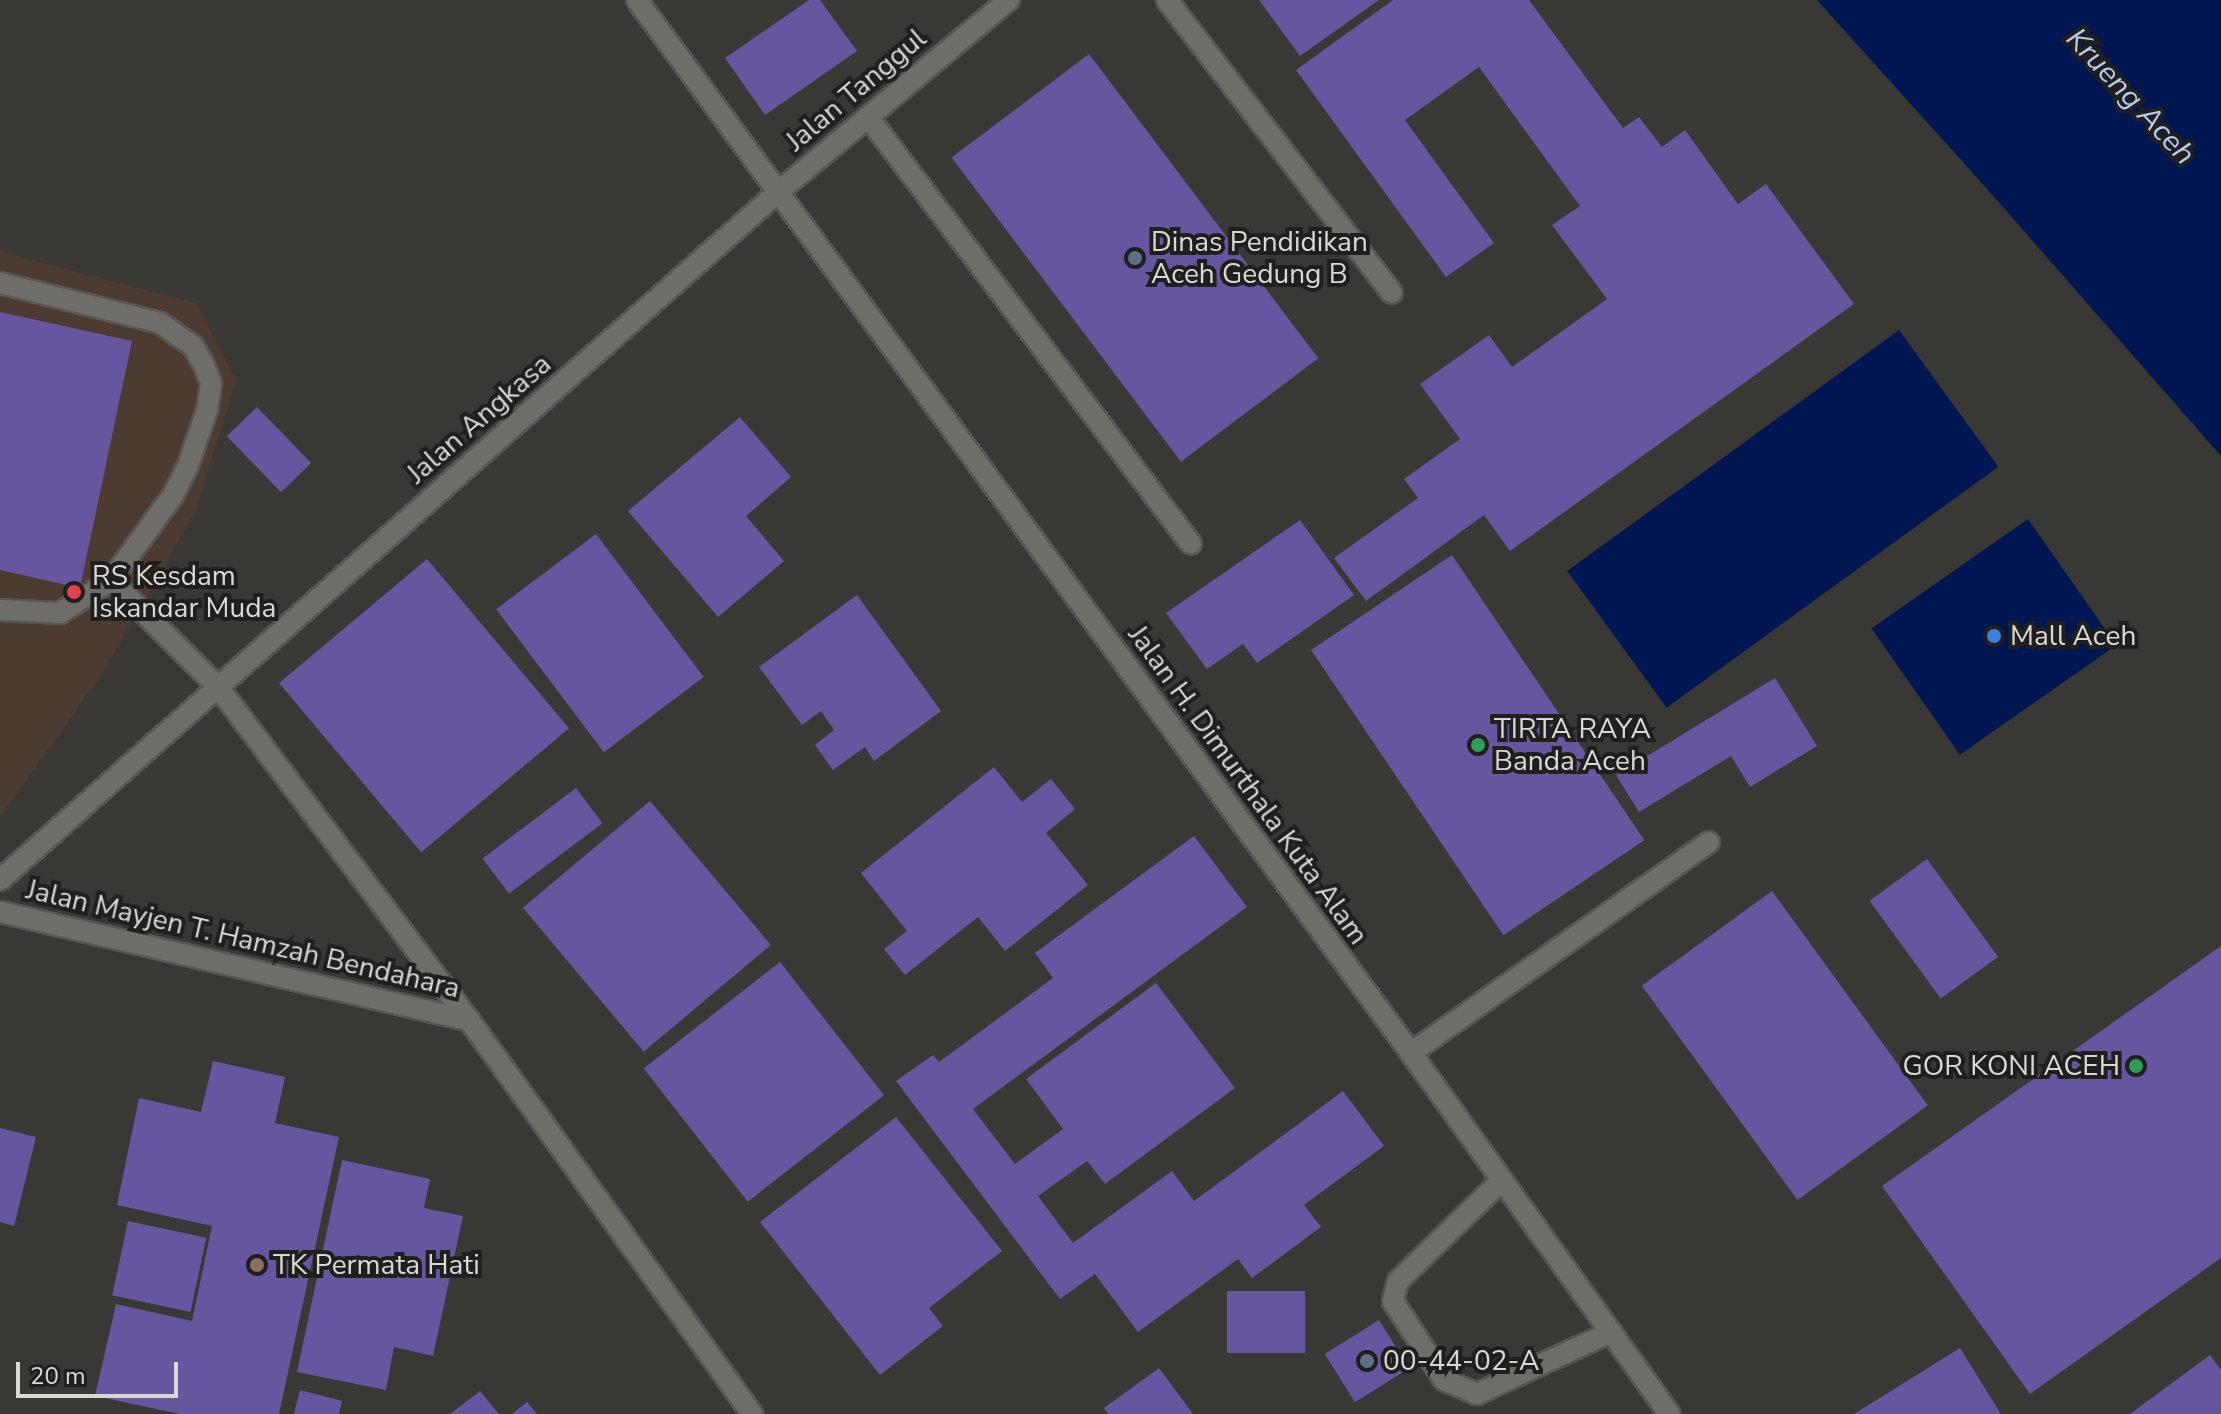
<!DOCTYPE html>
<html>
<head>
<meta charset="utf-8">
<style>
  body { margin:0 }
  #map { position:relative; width:2221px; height:1414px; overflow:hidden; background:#393834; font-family:"Nunito Sans",sans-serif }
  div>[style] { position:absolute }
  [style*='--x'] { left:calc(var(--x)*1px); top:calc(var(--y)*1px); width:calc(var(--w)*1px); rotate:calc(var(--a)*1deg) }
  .medical>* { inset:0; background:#4d3b32 }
  .water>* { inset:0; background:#001653; transform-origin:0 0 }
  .building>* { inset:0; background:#66569f; transform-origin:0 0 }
  .roads { filter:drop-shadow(2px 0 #585654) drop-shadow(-2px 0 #585654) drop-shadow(0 2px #585654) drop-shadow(0 -2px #585654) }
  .lane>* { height:20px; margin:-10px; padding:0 10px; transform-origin:10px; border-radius:10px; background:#6e6d68 }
  .street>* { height:20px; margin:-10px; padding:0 10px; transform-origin:10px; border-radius:10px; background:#6e6d68 }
  .secondary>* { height:20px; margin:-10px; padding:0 10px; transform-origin:10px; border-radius:10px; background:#6e6d68 }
  .dots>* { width:22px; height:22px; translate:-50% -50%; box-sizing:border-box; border:4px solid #201f1d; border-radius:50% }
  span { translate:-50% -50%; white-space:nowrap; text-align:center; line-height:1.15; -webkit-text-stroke:8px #201f1d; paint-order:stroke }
  .street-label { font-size:28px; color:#d9d8d5 }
  .poi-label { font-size:28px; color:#d9d8d5 }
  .left { translate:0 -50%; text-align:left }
  .right { translate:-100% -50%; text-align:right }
  .water-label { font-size:30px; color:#b5caef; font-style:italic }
  .scale { position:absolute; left:16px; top:1362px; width:162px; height:36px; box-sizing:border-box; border:4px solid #d9d8d5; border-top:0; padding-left:10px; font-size:24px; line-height:28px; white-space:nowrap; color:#d9d8d5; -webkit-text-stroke:6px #201f1d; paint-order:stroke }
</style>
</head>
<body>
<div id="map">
  <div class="medical">
    <i style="clip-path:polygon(0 252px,196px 303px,236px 380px,196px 510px,102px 674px,0 817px)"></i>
  </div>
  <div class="water">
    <i style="clip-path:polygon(1817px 0,2221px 0,2221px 456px,1980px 181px)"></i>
    <i style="left:1899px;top:330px;width:169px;height:410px;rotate:54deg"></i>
    <i style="left:2028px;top:519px;width:154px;height:191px;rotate:55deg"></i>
  </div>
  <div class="building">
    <i style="clip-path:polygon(809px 0,820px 0,857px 51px,765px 115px,725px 58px)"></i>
    <i style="clip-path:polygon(1259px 0,1379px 0,1300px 56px)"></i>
    <i style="clip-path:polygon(1393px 0,1529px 0,1623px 128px,1639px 117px,1662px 147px,1685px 130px,1738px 204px,1766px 184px,1854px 304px,1510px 551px,1484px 515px,1366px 601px,1334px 558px,1418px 498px,1404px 479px,1460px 439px,1420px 384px,1489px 335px,1512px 367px,1607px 299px,1552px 225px,1580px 206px,1479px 67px,1405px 120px,1494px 243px,1446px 277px,1296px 70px)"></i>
    <i style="left:1089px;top:54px;width:381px;height:172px;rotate:53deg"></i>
    <i style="clip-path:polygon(0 312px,132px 341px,80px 588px,0 570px)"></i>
    <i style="left:257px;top:407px;width:78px;height:42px;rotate:46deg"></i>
    <i style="clip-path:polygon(740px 417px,791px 477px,746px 516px,784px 561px,718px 617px,628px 511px)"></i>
    <i style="clip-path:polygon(1300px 520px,1354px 595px,1257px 663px,1243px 644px,1207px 669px,1166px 613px)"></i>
    <i style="left:596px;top:534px;width:179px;height:125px;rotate:53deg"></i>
    <i style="left:1452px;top:555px;width:344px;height:170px;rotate:56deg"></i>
    <i style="left:427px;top:559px;width:221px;height:193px;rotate:50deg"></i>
    <i style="clip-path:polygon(857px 595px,941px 711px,874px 761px,865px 747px,833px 770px,815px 745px,834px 730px,821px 711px,802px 725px,759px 667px)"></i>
    <i style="clip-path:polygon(1775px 678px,1817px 746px,1750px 787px,1731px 756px,1639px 812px,1616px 775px)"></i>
    <i style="clip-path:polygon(994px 767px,1022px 802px,1051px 779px,1075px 809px,1046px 833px,1088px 885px,1005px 951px,978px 917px,905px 975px,884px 949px,907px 931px,861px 873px)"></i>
    <i style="left:576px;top:788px;width:44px;height:117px;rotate:53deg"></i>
    <i style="left:650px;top:801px;width:188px;height:166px;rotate:50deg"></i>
    <i style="clip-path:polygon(1194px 836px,1247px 907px,973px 1109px,1015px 1164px,1063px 1129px,1026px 1079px,1156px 983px,1235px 1088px,1105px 1184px,1087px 1161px,1038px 1196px,1073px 1243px,1172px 1171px,1194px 1201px,1343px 1091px,1384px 1146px,1304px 1205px,1321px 1227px,1252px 1278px,1238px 1259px,1138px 1332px,1095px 1274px,1060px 1299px,896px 1081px,933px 1055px,939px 1062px,1053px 978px,1035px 953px)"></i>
    <i style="left:1927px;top:859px;width:121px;height:71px;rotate:54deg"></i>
    <i style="left:1772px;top:891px;width:265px;height:161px;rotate:54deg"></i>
    <i style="clip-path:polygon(2221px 946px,2221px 1258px,2030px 1394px,1882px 1186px)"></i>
    <i style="left:780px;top:962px;width:169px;height:173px;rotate:52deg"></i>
    <i style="clip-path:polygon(213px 1061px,285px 1077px,275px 1123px,339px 1137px,279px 1414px,180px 1414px,95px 1396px,116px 1304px,192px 1321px,212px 1226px,117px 1205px,139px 1098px,201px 1112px)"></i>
    <i style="clip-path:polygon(896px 1117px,1002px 1251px,929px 1308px,943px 1326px,880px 1375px,760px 1222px)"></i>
    <i style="clip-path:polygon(0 1128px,36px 1137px,14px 1226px,0 1222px)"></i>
    <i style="clip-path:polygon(342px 1160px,430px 1179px,424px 1208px,463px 1216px,433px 1356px,394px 1347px,386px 1390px,297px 1372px)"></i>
    <i style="left:128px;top:1221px;width:80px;height:76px;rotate:12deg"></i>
    <i style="left:1305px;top:1291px;width:62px;height:78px;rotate:90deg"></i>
    <i style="left:1379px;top:1320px;width:57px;height:64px;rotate:58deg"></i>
    <i style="clip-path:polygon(1960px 1348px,2001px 1414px,1854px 1414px)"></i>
    <i style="clip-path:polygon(2210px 1355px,2221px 1370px,2221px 1414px,2130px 1414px)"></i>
    <i style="clip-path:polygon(1159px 1368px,1193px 1414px,1108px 1414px,1104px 1408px)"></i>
    <i style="clip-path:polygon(300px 1390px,342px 1401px,339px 1414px,294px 1414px)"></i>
    <i style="clip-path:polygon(480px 1391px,499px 1414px,450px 1414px)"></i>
    <i style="clip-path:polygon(527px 1402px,537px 1414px,512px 1414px)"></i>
  </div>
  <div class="roads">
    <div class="lane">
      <i style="--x:1167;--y:0;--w:369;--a:52.5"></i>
      <i style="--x:868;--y:117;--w:535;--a:52.89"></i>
      <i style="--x:0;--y:283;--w:165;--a:14"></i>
      <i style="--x:160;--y:323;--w:40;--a:34.9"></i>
      <i style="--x:193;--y:346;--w:20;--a:60"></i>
      <i style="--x:203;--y:363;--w:22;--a:68"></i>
      <i style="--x:211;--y:383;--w:27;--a:98"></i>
      <i style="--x:207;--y:410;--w:61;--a:109"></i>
      <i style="--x:187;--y:468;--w:29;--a:117"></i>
      <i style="--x:174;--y:494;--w:107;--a:126.2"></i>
      <i style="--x:111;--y:580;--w:151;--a:45"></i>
      <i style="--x:0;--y:610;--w:60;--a:2.9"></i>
      <i style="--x:60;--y:613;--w:61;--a:-32.9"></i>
      <i style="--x:1411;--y:1053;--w:365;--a:-35.3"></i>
      <i style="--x:1501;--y:1181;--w:144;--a:135.8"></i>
      <i style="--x:1398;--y:1281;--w:21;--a:104"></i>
      <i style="--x:1393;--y:1301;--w:94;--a:57.2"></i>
      <i style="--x:1444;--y:1380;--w:36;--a:23"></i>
      <i style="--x:1477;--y:1394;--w:148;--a:-24.8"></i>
    </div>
    <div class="street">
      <i style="--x:637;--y:0;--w:1307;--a:53.68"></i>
      <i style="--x:1411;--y:1053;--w:444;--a:54.4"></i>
      <i style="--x:218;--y:687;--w:417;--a:53"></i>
      <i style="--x:0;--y:880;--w:1037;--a:-41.48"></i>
      <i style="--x:777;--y:193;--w:302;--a:-39.8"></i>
    </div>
    <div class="secondary">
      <i style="--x:0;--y:912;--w:481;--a:13"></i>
      <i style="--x:469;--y:1020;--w:485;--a:54.3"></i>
    </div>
  </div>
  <div class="dots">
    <i style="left:1135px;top:258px;background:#5c6f8a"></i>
    <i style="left:74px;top:592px;background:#e0444e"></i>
    <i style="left:1994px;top:636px;background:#3f7fe0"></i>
    <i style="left:1478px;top:745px;background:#2e9e5b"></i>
    <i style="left:2136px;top:1066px;background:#2e9e5b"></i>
    <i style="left:257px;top:1265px;background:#8d6e63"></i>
    <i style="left:1367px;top:1361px;background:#5c6f8a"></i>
  </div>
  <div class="street-label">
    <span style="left:856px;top:90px;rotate:-40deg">Jalan Tanggul</span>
    <span style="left:479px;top:419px;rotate:-41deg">Jalan Angkasa</span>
    <span style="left:1248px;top:785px;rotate:54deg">Jalan H. Dimurthala Kuta Alam</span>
    <span style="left:243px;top:939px;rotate:13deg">Jalan Mayjen T. Hamzah Bendahara</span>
  </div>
  <div class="poi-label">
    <span class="left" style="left:1151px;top:258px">Dinas Pendidikan<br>Aceh Gedung B</span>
    <span class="left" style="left:92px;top:592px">RS Kesdam<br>Iskandar Muda</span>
    <span class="left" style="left:2010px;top:636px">Mall Aceh</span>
    <span class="left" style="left:1494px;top:745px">TIRTA RAYA<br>Banda Aceh</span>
    <span class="right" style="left:2120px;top:1066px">GOR KONI ACEH</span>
    <span class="left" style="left:273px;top:1265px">TK Permata Hati</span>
    <span class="left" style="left:1383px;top:1361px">00-44-02-A</span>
  </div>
  <div class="water-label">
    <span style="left:2130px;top:97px;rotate:47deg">Krueng Aceh</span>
  </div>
  <div class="scale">20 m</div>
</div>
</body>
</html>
